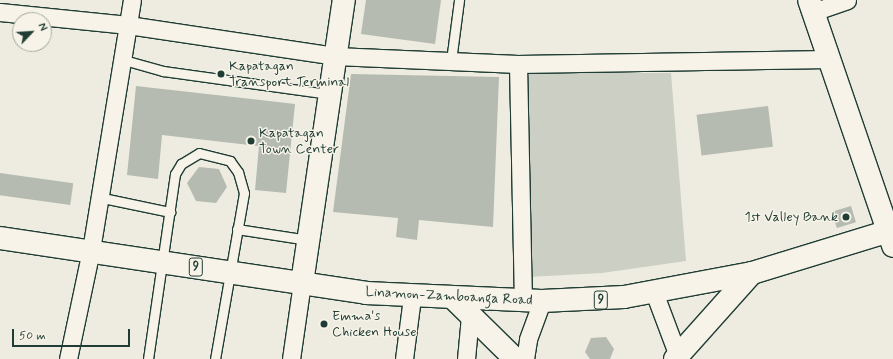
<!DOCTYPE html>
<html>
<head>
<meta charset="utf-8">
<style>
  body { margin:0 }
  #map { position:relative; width:893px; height:359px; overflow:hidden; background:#eeece1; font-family:Mynerve,sans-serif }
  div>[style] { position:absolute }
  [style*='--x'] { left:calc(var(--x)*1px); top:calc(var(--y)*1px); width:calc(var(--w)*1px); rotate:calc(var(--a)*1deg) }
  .green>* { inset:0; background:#cccfc4 }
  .building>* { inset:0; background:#b5bbb0; transform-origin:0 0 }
  .roads { filter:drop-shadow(1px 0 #1f3d34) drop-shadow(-1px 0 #1f3d34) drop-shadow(0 1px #1f3d34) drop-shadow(0 -1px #1f3d34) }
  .lane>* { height:9px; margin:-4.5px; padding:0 4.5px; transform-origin:4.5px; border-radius:4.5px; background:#f7f3e8 }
  .street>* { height:17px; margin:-8.5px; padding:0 8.5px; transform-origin:8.5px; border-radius:8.5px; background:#f7f3e8 }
  .secondary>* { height:22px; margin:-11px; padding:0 11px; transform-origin:11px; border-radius:11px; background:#f7f3e8 }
  .highway>* { height:22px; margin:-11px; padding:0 11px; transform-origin:11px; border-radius:11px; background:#f7f3e8 }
  .dots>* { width:11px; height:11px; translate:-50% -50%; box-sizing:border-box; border:2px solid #f7f3e8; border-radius:50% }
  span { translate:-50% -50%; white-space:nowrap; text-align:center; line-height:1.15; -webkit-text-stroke:3px #f7f3e8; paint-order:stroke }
  .shield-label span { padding:1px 3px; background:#f7f3e8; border:1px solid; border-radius:3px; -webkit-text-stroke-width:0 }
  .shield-label { font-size:13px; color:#1f3d34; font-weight:700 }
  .poi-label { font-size:14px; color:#1f3d34 }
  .left { translate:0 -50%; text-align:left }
  .right { translate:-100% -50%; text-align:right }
  .street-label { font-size:14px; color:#1f3d34 }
  .north { position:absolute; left:12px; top:12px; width:40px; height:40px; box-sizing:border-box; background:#f7f3e8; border:1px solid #a1aaa0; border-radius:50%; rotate:65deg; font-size:11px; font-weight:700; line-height:16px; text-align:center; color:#1f3d34 }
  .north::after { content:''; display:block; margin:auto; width:14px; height:18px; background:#1f3d34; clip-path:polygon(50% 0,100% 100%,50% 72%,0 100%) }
  .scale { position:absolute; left:12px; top:329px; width:118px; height:18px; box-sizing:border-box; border:2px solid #1f3d34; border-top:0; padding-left:5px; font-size:12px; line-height:14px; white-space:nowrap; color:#1f3d34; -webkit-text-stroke:3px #f7f3e8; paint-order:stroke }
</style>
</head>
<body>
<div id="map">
  <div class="green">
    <i style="clip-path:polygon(527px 73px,671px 73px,686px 261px,602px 273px,528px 277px)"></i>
  </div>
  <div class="building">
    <i style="clip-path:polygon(366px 0,441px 0,435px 44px,361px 34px)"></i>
    <i style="clip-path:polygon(351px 74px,499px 77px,493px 227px,419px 220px,417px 240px,396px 237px,398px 218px,333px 212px)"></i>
    <i style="clip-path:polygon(136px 86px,295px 104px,286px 193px,255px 190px,259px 146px,162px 135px,158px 179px,127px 175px)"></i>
    <i style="left:768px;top:106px;width:41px;height:72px;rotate:83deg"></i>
    <i style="clip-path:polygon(199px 167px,219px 169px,227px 187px,216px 203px,196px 201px,187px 183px)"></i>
    <i style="left:0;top:173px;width:74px;height:22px;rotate:8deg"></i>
    <i style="left:851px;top:206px;width:17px;height:20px;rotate:73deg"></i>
    <i style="clip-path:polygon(606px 337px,614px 349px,610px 359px,590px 359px,585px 352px,591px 338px)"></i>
  </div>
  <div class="roads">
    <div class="lane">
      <i style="--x:124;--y:60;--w:41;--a:15.8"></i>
      <i style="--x:163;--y:71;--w:168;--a:7.9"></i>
      <i style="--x:451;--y:61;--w:62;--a:-82.5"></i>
      <i style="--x:98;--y:197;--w:74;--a:11.8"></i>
      <i style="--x:237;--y:229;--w:72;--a:8.8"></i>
      <i style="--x:148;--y:359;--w:187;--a:-81.7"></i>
      <i style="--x:175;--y:174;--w:12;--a:-59"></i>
      <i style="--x:181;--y:164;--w:21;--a:-31"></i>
      <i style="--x:199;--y:153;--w:32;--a:14"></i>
      <i style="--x:230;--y:161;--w:14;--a:54"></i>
      <i style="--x:238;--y:172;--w:22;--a:74"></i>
      <i style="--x:244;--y:193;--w:169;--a:99.9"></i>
    </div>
    <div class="street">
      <i style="--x:0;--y:12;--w:129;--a:5.8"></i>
      <i style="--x:128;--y:25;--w:209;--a:8.5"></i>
      <i style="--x:335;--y:56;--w:183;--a:2.5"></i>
      <i style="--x:518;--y:64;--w:311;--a:-0.9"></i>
      <i style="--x:813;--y:12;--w:36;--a:-19"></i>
      <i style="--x:518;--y:64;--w:236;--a:88.8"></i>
      <i style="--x:654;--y:292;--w:68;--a:69.4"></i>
      <i style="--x:68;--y:359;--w:111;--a:-78.1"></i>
      <i style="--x:91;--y:250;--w:253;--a:-80.7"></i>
      <i style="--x:291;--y:359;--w:77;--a:-81.8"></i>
      <i style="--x:404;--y:359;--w:63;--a:-82.6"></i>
      <i style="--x:466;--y:359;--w:43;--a:-84.7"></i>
      <i style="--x:525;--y:359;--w:20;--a:-81"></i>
      <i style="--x:528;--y:339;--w:40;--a:-69.8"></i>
    </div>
    <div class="secondary">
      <i style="--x:809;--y:0;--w:260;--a:71.1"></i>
      <i style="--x:302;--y:283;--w:286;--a:-81.6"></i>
      <i style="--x:453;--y:298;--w:87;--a:44.5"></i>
      <i style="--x:675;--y:359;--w:115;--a:-48.2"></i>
    </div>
    <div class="highway">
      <i style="--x:0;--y:238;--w:370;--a:8.5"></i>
      <i style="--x:366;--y:293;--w:176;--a:2.6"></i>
      <i style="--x:542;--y:301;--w:82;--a:-2.8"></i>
      <i style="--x:624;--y:297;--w:130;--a:-10.6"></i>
      <i style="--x:752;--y:273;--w:147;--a:-17"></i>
    </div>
  </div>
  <div class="dots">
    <i style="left:221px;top:74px;background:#1f3d34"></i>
    <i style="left:251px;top:141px;background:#1f3d34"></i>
    <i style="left:846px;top:217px;background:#1f3d34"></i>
    <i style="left:324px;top:324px;background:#1f3d34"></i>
  </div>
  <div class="shield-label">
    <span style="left:196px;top:267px">9</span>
    <span style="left:601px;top:300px">9</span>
  </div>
  <div class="poi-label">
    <span class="left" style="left:229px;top:74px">Kapatagan<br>Transport Terminal</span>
    <span class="left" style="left:259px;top:141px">Kapatagan<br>Town Center</span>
    <span class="right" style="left:838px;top:217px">1st Valley Bank</span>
    <span class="left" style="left:332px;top:324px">Emma's<br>Chicken House</span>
  </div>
  <div class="street-label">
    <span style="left:449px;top:296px;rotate:3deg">Linamon-Zamboanga Road</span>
  </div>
  <div class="north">N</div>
  <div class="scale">50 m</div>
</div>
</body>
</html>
